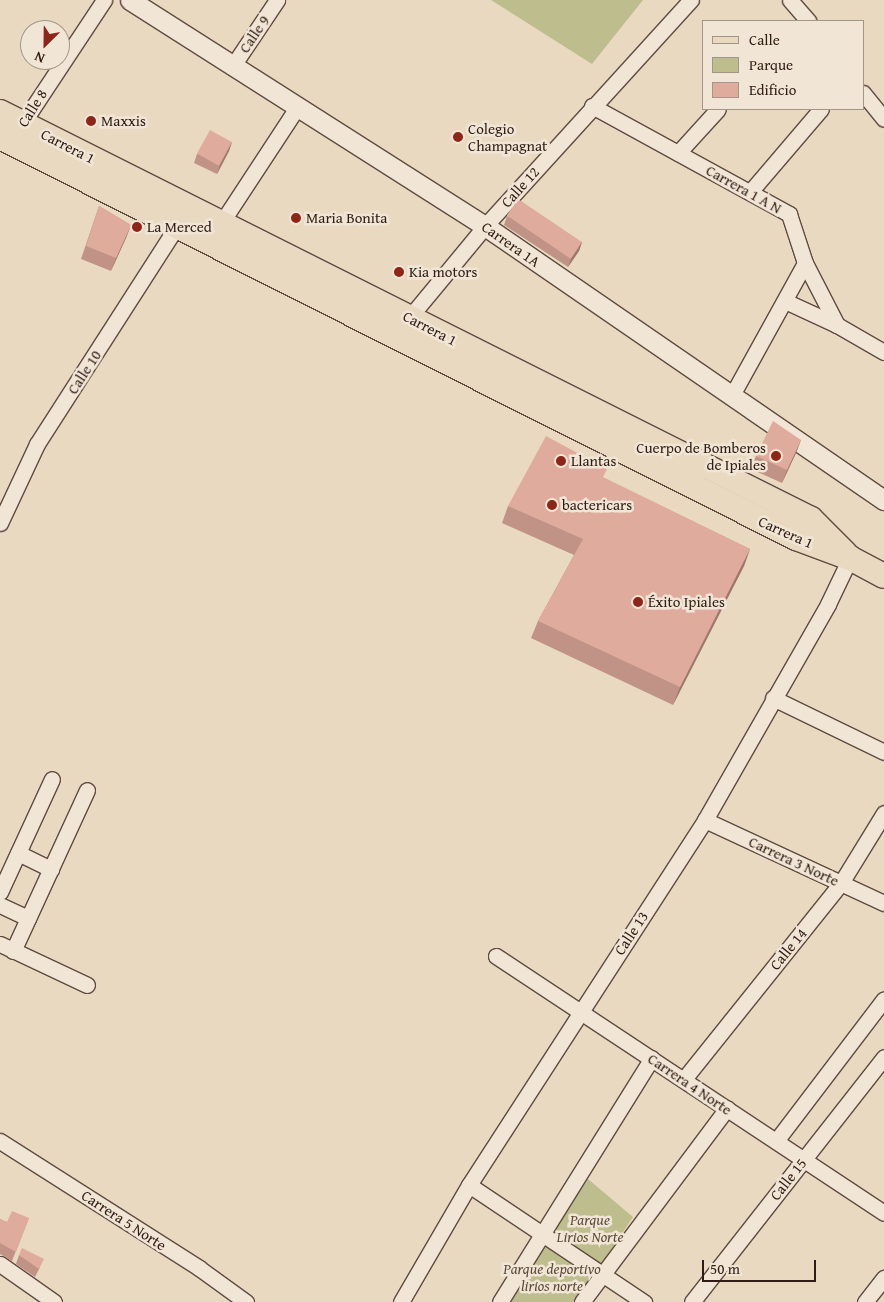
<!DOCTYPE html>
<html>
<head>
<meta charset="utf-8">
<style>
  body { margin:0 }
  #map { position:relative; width:884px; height:1302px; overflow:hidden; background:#e9d9c0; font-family:"Gentium Book Plus",serif }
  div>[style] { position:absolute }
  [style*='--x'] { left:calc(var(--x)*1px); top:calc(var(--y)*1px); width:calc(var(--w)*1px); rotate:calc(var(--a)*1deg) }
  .green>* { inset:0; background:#bdbd8e }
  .roads { filter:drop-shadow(1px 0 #5f4b40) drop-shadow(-1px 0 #5f4b40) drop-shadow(0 1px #5f4b40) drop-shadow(0 -1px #5f4b40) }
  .minor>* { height:15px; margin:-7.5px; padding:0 7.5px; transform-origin:7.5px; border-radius:7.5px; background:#f1e6d6 }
  .tertiary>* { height:19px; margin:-9.5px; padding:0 9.5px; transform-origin:9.5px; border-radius:9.5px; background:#f1e6d6 }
  .primary>* { height:24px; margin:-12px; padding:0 12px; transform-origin:12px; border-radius:12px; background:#e9d9c0 }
  .wall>* { inset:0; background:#c09386 }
  .shaded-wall>* { inset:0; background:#9c786d }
  .building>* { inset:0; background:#dfab9c; transform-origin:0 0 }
  .dots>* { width:14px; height:14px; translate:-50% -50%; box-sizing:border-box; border:2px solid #f1e6d6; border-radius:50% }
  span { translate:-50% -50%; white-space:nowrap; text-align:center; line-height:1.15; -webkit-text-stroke:5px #f1e6d6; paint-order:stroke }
  .street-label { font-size:15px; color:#311c15 }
  .poi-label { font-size:15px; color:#311c15 }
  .left { translate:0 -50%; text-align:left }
  .right { translate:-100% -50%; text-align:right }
  .park-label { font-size:15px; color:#5b4c39; font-style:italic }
  .legend { position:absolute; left:702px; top:20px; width:162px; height:90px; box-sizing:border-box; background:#f1e6d6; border:1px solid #a49589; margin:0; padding:6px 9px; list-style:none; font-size:15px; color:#311c15 }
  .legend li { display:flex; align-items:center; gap:10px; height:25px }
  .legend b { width:25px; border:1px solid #a49589 }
  .north { position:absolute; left:20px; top:20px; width:50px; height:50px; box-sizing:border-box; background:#f1e6d6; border:1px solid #a49589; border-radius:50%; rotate:203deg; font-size:14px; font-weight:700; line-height:20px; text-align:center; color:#311c15 }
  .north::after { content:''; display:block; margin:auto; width:18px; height:22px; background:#8f2418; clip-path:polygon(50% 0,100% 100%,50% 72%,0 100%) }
  .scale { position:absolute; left:702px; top:1260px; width:114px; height:22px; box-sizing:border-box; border:2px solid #311c15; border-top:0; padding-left:6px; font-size:15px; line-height:18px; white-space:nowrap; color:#311c15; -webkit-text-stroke:4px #f1e6d6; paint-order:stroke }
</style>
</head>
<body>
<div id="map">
  <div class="green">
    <i style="clip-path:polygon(491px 0,643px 0,592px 64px)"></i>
    <i style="clip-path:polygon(588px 1179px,633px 1217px,595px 1274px,574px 1302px,504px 1302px)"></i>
  </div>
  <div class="roads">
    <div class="minor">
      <i style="--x:790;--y:0;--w:28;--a:49"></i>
      <i style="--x:232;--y:67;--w:81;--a:-56.1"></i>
      <i style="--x:863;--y:93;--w:33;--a:51"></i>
      <i style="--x:592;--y:106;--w:225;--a:28.7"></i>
      <i style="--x:789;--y:214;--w:52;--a:71.9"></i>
      <i style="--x:805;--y:263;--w:70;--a:62.7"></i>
      <i style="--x:18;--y:130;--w:156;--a:-56.5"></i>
      <i style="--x:678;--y:153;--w:59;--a:-47.7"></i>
      <i style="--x:750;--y:192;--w:109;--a:-49.5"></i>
      <i style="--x:216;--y:231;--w:146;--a:-56.7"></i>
      <i style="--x:785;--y:301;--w:57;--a:24.8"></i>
      <i style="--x:837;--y:325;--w:54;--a:29.9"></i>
      <i style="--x:404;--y:324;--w:127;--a:-50.4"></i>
      <i style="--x:485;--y:226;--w:306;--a:-47.7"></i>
      <i style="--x:731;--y:397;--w:153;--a:-61.1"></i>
      <i style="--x:0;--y:523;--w:87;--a:-64.9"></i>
      <i style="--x:37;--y:444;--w:259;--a:-57.3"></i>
      <i style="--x:773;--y:698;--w:123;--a:25.9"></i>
      <i style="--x:705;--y:820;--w:197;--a:24.9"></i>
      <i style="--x:18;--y:853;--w:37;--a:26"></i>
      <i style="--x:0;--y:892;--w:124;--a:-65.3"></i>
      <i style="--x:0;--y:905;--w:31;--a:25"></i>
      <i style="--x:0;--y:944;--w:96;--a:25.2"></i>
      <i style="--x:13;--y:951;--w:177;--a:-65.3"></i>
      <i style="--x:496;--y:956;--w:465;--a:33.5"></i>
      <i style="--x:684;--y:1079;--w:251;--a:-51.3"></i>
      <i style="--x:841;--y:883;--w:82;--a:-58.4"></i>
      <i style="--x:0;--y:1141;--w:236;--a:32.5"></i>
      <i style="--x:199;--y:1268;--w:58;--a:35.9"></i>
      <i style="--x:776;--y:1141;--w:178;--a:-52.7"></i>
      <i style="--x:469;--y:1185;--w:211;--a:33.8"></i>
      <i style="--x:0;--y:1264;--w:66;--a:35.1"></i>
      <i style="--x:401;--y:1302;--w:135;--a:-59.8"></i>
      <i style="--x:469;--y:1185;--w:435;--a:-57.1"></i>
      <i style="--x:705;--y:820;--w:249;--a:-60.3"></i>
      <i style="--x:828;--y:604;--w:51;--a:-64.4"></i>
      <i style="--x:500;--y:1302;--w:287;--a:-58.1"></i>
      <i style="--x:582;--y:1302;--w:242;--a:-53.2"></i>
      <i style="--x:692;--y:1302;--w:311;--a:-51.9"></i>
      <i style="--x:865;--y:1302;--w:31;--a:-52"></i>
    </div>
    <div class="tertiary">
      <i style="--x:130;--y:0;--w:421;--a:32.5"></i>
      <i style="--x:485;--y:226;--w:484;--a:34.5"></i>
    </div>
    <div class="primary">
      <i style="--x:0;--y:112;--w:907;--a:26.65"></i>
      <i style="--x:811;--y:519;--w:48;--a:45"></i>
      <i style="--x:0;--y:137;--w:891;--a:26.74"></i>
      <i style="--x:796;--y:538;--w:58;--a:20.3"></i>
      <i style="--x:850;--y:558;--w:38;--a:28"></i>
    </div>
  </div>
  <div class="wall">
    <i style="clip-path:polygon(232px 142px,229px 151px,217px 174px,194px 163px,197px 154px)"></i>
    <i style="clip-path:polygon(99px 206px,131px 225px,126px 238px,111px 271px,81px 259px)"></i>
    <i style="clip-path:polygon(507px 216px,582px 242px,579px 251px,568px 267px,504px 225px)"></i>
    <i style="clip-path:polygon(801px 440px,796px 453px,782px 483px,751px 469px,756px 456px)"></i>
    <i style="clip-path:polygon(603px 478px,750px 549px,744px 566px,673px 705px,531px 638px,538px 621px,574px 555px,502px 523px,508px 506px)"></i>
    <i style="clip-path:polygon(29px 1218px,12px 1261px,0 1254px,0 1219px,7px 1222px)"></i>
    <i style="clip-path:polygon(19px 1255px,40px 1267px,35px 1277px,16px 1264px)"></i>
  </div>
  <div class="shaded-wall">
    <i style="clip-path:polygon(232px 142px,229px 151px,217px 174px,220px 165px)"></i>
    <i style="clip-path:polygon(131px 225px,126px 238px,111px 271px,116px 258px)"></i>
    <i style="clip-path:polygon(582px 242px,579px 251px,568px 267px,571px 259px)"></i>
    <i style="clip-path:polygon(801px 440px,796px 453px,782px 483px,787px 470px)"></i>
    <i style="clip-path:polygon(750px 549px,744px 566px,673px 705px,680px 687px)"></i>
  </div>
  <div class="building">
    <i style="left:210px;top:130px;width:25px;height:27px;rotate:29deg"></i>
    <i style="left:518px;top:199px;width:77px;height:20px;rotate:34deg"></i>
    <i style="clip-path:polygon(99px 206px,131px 225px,116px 258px,86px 246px)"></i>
    <i style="clip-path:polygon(773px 421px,801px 440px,787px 470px,756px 456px)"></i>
    <i style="clip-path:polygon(546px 436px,607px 469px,603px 477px,750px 549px,680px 687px,538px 621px,583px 539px,508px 506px)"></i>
    <i style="clip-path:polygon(12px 1211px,29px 1218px,16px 1252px,0 1243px,0 1219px,7px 1222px)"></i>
    <i style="clip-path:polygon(22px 1248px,44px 1259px,39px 1269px,19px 1255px)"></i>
  </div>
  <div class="dots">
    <i style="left:91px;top:121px;background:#8f2418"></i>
    <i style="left:458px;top:137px;background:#8f2418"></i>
    <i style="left:296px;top:218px;background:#8f2418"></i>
    <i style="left:137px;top:227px;background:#8f2418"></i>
    <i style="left:399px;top:272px;background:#8f2418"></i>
    <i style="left:776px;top:456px;background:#8f2418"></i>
    <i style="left:561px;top:461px;background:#8f2418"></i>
    <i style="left:552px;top:505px;background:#8f2418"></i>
    <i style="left:638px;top:602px;background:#8f2418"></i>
  </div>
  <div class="street-label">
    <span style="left:254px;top:34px;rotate:-56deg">Calle 9</span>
    <span style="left:32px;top:108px;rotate:-58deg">Calle 8</span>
    <span style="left:68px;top:146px;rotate:27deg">Carrera 1</span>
    <span style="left:520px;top:187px;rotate:-48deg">Calle 12</span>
    <span style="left:744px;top:189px;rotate:29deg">Carrera 1 A N</span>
    <span style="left:511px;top:244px;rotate:35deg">Carrera 1A</span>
    <span style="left:430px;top:328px;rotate:27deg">Carrera 1</span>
    <span style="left:84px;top:372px;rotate:-57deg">Calle 10</span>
    <span style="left:786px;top:532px;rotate:24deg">Carrera 1</span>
    <span style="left:794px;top:861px;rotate:25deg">Carrera 3 Norte</span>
    <span style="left:631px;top:933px;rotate:-57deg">Calle 13</span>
    <span style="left:788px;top:949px;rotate:-51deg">Calle 14</span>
    <span style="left:690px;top:1084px;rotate:34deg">Carrera 4 Norte</span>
    <span style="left:788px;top:1179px;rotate:-52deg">Calle 15</span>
    <span style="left:124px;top:1220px;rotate:33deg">Carrera 5 Norte</span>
  </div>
  <div class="poi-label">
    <span class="left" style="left:101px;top:121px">Maxxis</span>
    <span class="left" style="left:468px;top:137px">Colegio<br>Champagnat</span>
    <span class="left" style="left:306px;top:218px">Maria Bonita</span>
    <span class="left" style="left:147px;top:227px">La Merced</span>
    <span class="left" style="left:409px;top:272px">Kia motors</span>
    <span class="right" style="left:766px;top:456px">Cuerpo de Bomberos<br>de Ipiales</span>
    <span class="left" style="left:571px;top:461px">Llantas</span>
    <span class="left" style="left:562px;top:505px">bactericars</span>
    <span class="left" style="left:648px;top:602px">Éxito Ipiales</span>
  </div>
  <div class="park-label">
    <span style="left:590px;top:1228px">Parque<br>Lirios Norte</span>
    <span style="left:552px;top:1277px">Parque deportivo<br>lirios norte</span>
  </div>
  <ul class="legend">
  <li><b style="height:6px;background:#e9d9c0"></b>Calle</li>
  <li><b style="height:14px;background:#bdbd8e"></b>Parque</li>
  <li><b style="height:14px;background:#dfab9c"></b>Edificio</li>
  </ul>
  <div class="north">N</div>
  <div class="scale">50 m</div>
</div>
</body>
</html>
